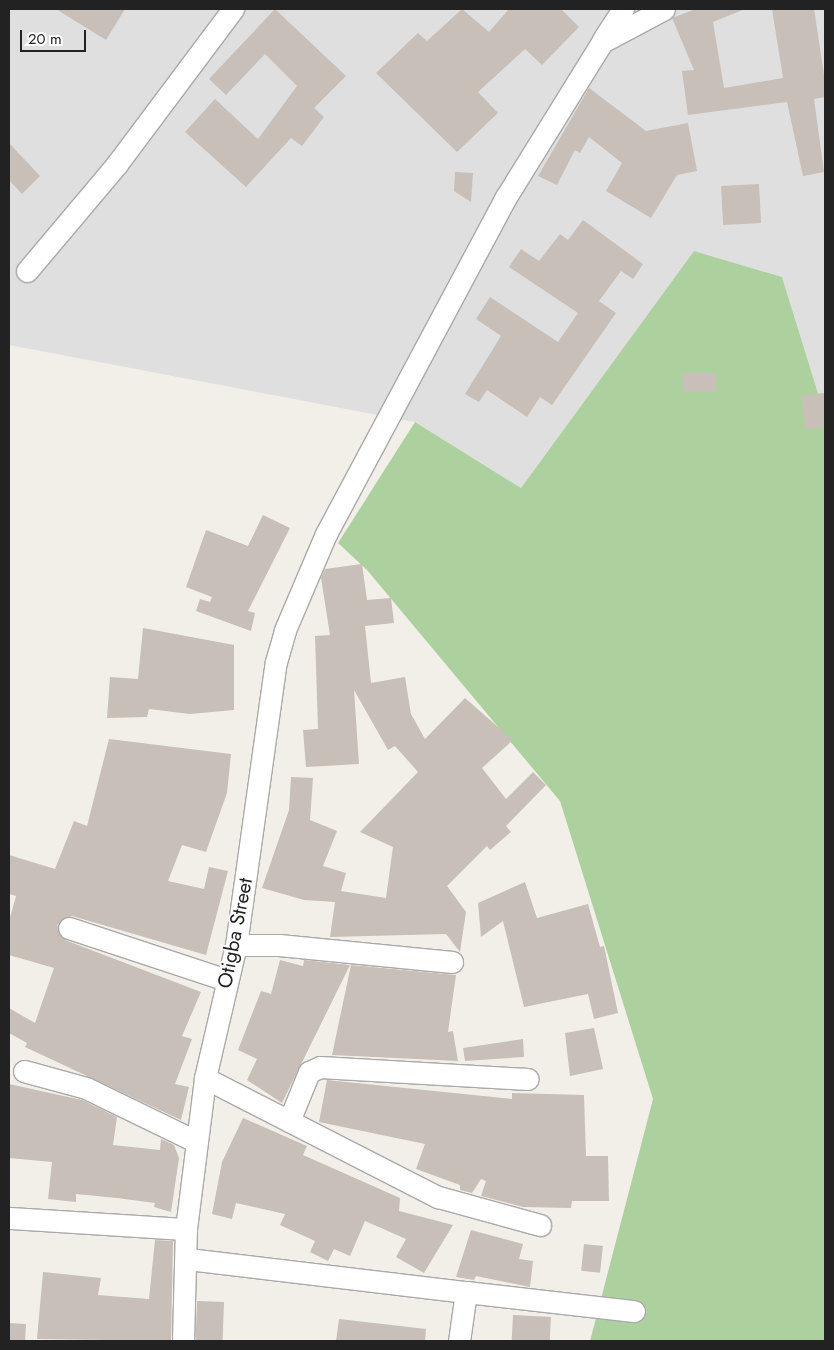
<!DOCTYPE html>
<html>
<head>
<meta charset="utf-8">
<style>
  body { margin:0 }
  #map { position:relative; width:834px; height:1350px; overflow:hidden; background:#f2efe9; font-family:Jost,sans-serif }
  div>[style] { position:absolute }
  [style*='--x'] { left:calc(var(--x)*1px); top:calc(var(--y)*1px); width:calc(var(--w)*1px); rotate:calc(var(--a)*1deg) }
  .residential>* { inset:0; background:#e0dfdf }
  .forest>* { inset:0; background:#add19e }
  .building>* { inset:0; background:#c7bfb8; transform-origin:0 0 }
  .roads { filter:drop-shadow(1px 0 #a9a9a9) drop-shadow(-1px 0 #a9a9a9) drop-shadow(0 1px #a9a9a9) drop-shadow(0 -1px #a9a9a9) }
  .minor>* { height:21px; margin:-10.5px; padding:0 10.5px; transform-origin:10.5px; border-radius:10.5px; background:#fff }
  span { translate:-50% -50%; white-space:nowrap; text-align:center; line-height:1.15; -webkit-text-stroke:4px #fff; paint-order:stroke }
  .street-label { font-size:20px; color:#222 }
  .frame { position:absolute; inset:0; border:10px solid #222; pointer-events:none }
  .scale { position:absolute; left:20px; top:30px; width:66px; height:22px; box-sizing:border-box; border:2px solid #222; border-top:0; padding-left:6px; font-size:15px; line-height:18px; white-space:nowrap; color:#222; -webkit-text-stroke:4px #fff; paint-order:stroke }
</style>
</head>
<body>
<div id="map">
  <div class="residential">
    <i style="clip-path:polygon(9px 9px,825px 9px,825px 416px,782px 277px,694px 251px,521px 488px,415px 422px,9px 345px)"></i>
  </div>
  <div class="forest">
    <i style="clip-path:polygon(694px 251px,782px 277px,825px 416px,825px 1341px,590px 1341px,653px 1099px,560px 801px,367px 570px,338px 543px,415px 422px,521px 488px)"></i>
  </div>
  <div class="building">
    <i style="clip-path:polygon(56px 9px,125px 9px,106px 40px)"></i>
    <i style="clip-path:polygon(275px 9px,346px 76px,314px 108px,324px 117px,302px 146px,291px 138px,246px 187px,185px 132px,215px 99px,258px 139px,297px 86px,265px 54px,226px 95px,209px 79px)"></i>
    <i style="clip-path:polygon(462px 9px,489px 32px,509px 9px,561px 9px,579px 27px,542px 65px,525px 49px,478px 92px,498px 113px,457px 152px,376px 73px,418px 33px,427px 41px)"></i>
    <i style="clip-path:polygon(696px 9px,745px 9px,713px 22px,724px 88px,783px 78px,772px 9px,814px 9px,825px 81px,825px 97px,814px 99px,824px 172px,803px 176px,787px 102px,688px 115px,682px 71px,694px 70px,672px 18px)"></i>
    <i style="clip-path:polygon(589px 88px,646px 131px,688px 123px,697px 171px,677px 175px,651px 218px,606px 191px,622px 163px,589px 137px,580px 153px,575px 150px,557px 185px,538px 176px)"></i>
    <i style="clip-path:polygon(9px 143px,40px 176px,22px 194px,9px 180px)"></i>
    <i style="clip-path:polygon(455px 172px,473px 173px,471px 202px,454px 191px)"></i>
    <i style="left:759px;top:184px;width:39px;height:38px;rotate:87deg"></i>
    <i style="clip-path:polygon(583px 220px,643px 264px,633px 279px,621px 271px,599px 301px,616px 313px,552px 405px,540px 397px,527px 417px,487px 390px,479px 402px,465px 394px,501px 336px,476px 319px,490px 297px,558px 342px,578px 313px,509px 267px,521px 249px,539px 261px,560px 234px,568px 240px)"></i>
    <i style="left:716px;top:373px;width:19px;height:33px;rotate:90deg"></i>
    <i style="clip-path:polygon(825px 393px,825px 428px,805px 429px,801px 395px)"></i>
    <i style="clip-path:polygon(263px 515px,290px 528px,248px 611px,255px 613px,251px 631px,196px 611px,200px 599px,210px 602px,212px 597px,186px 587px,206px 530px,248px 546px)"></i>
    <i style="clip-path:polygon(362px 564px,367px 600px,391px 598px,394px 623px,365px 626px,371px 683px,405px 677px,411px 714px,425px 739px,465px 698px,513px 740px,482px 768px,506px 799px,533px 772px,546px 785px,506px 826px,511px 832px,490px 850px,487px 846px,447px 886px,466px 912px,460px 952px,446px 934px,330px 937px,335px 902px,304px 900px,262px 888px,289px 810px,291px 777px,313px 778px,310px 820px,337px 831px,323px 866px,346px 873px,341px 891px,386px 898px,393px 847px,360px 832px,418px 772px,395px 746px,388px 750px,354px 690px,359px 764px,306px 767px,303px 730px,318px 729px,315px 636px,330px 635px,321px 578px,325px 569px)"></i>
    <i style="clip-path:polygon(143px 628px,234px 645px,234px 710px,190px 714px,149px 709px,147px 717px,107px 718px,110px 677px,138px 679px)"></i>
    <i style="clip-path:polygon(109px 739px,231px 754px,227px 793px,206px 852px,182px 845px,168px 881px,204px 889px,209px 867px,228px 871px,206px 955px,72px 916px,57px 925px,65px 940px,201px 992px,182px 1036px,192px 1039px,175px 1084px,189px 1087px,181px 1120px,25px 1047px,27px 1043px,9px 1033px,9px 1008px,35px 1023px,54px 968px,9px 955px,9px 921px,16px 896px,9px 894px,9px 855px,55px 869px,74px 821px,87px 826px)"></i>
    <i style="clip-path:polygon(525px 882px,537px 918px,588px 904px,600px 947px,604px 946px,618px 1013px,594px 1019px,588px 994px,524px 1007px,503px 921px,481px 937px,478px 903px)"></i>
    <i style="clip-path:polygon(280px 960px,303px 966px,304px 960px,350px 965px,282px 1103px,247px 1080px,257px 1059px,238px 1050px,261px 991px,271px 994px)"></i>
    <i style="clip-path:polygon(351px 965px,456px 975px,448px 1032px,453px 1031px,458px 1061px,332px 1055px)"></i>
    <i style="clip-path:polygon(594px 1028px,603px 1069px,570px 1076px,565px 1033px)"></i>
    <i style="clip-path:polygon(523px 1039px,524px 1057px,465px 1061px,463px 1048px)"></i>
    <i style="clip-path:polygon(327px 1080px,512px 1099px,512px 1093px,584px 1095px,586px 1156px,608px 1156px,609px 1201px,572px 1201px,571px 1208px,523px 1207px,481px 1196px,486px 1181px,481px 1179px,472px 1193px,460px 1190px,460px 1185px,416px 1169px,425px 1144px,319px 1122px)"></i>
    <i style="clip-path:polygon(9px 1084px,82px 1100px,117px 1117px,113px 1145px,160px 1150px,161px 1139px,174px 1145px,179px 1158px,171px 1212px,154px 1207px,155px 1203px,117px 1198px,76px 1194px,76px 1202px,48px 1199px,52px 1162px,9px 1158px)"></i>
    <i style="clip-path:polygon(243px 1118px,307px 1146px,303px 1155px,400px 1198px,399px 1211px,453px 1225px,424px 1273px,396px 1257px,406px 1239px,365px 1221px,350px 1256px,334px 1249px,328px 1261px,310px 1252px,315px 1241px,280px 1225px,285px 1214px,236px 1203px,232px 1219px,212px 1214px,222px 1162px)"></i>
    <i style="clip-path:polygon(471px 1230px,523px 1244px,519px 1259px,533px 1261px,530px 1287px,476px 1276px,474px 1280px,456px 1277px)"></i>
    <i style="clip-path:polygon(155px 1240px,173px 1241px,171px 1341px,37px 1339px,43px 1272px,101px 1278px,98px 1295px,149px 1299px)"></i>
    <i style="left:584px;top:1244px;width:19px;height:27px;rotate:6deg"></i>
    <i style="left:197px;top:1301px;width:27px;height:40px;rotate:2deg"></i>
    <i style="left:513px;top:1315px;width:38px;height:26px;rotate:3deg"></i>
    <i style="clip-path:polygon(339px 1319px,426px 1329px,425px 1341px,336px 1341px)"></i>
    <i style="left:9px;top:1323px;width:17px;height:18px;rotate:3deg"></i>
  </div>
  <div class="roads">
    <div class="minor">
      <i style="--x:604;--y:38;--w:35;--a:-57"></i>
      <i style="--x:27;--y:271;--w:140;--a:-49.9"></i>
      <i style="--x:117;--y:164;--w:194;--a:-53.2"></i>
      <i style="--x:69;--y:928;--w:165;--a:18.3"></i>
      <i style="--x:236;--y:945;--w:43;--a:0"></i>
      <i style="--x:279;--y:945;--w:174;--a:5.6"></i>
      <i style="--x:24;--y:1071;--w:64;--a:15.3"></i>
      <i style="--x:86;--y:1088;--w:123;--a:25.9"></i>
      <i style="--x:205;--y:1078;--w:262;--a:27.1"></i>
      <i style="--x:438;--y:1197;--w:106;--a:15.4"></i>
      <i style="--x:289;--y:1121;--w:53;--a:-67.8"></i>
      <i style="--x:309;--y:1072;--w:12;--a:-24"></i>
      <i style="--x:320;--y:1067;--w:208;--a:3.3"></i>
      <i style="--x:9;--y:1218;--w:177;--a:3.6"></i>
      <i style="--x:188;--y:1259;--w:280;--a:6.8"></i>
      <i style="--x:466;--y:1292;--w:49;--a:98.1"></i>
      <i style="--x:466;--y:1292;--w:169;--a:6.5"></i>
      <i style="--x:183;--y:1341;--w:112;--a:-88.5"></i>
      <i style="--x:186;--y:1229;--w:152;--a:-82.8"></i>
      <i style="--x:205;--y:1078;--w:137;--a:-76.9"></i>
      <i style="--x:236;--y:945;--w:286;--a:-82"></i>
      <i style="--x:276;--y:662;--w:33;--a:-74"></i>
      <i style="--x:285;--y:630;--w:104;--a:-66.9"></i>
      <i style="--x:326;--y:534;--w:382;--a:-61.9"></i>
      <i style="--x:506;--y:197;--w:182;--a:-58.2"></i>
      <i style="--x:602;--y:42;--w:70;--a:-28"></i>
    </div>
  </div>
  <div class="street-label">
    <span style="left:235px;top:933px;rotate:-79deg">Otigba Street</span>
  </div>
  <div class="frame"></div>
  <div class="scale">20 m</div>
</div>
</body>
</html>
